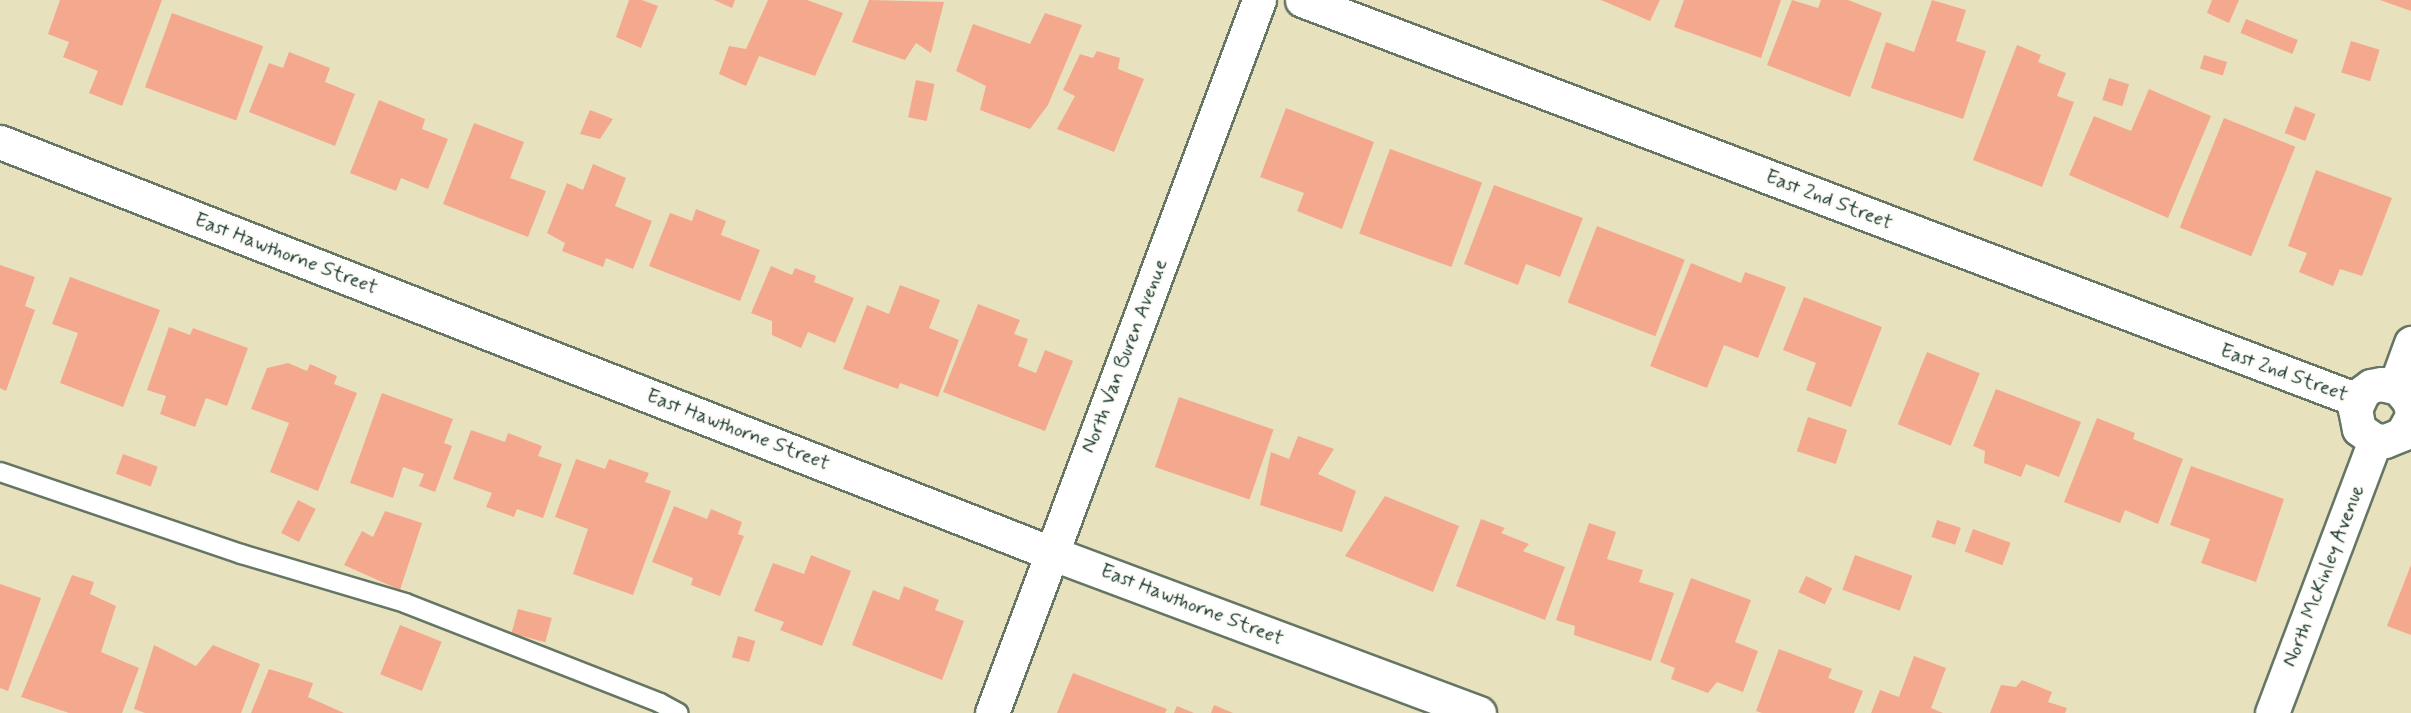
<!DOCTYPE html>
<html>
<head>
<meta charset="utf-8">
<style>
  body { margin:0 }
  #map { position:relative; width:2411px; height:713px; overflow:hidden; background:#e8e1be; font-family:Mynerve,sans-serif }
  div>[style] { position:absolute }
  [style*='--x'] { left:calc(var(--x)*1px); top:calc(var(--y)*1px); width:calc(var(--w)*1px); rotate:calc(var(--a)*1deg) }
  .building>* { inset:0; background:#f4a98f; transform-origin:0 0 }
  .roads { filter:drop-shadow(2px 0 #657664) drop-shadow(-2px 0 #657664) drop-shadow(0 2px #657664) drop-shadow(0 -2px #657664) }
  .lane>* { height:18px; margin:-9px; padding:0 9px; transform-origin:9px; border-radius:9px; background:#fff }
  .street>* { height:33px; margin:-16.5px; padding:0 16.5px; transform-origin:16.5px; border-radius:16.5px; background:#fff }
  span { translate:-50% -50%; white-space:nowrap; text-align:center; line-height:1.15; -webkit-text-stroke:5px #fdfcf7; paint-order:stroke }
  .street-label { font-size:20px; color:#1f3d34 }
</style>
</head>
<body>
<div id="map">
  <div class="building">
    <i style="clip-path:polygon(60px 0,162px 0,122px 106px,89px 93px,98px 71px,63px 57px,69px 42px,48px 34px)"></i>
    <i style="clip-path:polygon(629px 0,642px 0,658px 6px,641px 48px,616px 37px)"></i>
    <i style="clip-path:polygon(714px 0,735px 0,732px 8px)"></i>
    <i style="clip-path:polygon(768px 0,807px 0,843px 13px,815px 76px,759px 56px,746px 86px,719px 74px,729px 46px,746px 49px)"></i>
    <i style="clip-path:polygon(869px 0,944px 2px,931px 53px,916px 43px,905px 60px,852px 42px)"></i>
    <i style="clip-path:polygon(1601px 0,1660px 0,1650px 21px)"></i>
    <i style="clip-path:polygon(1684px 0,1781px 0,1761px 58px,1674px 27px)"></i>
    <i style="clip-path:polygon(1792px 0,1818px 8px,1821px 0,1848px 0,1882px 13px,1850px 97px,1767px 65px)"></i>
    <i style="clip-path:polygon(1932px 0,1966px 10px,1956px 41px,1986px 51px,1963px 119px,1871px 88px,1886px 42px,1914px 52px)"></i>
    <i style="clip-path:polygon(2212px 0,2239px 0,2229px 23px,2207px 13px)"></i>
    <i style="clip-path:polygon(2380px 0,2411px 0,2411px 11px)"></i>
    <i style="left:172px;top:13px;width:97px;height:79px;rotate:20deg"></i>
    <i style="clip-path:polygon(1045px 13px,1082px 25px,1048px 105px,1030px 129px,980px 110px,986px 86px,956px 71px,973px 24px,1030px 44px)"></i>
    <i style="left:2246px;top:19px;width:56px;height:15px;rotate:22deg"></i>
    <i style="left:2351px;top:41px;width:30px;height:33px;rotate:17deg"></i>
    <i style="clip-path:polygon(2017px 45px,2041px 55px,2038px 62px,2066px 73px,2057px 96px,2074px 102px,2042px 187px,1973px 160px)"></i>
    <i style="clip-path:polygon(1097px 51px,1120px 58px,1118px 69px,1144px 79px,1114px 152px,1057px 129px,1075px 96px,1063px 90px,1080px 54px,1093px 58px)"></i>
    <i style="clip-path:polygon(289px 52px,330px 68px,325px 82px,355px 94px,335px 146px,249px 112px,269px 63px,283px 68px)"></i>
    <i style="left:2204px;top:55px;width:24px;height:14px;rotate:17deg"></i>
    <i style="left:2109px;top:78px;width:21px;height:23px;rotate:17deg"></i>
    <i style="left:916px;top:80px;width:19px;height:38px;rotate:12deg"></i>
    <i style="clip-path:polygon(2149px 89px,2211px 116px,2168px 218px,2069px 175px,2094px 116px,2131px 131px)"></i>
    <i style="clip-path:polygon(379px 100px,425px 119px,422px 129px,448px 139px,428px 189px,401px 178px,396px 191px,350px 173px)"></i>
    <i style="left:2295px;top:106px;width:22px;height:29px;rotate:21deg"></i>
    <i style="clip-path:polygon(1286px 108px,1374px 142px,1342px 229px,1297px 211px,1304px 193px,1260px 177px)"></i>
    <i style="clip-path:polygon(590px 110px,613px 119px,600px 139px,580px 134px)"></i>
    <i style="left:2224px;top:118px;width:77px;height:118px;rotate:22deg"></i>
    <i style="clip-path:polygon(474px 123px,524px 142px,510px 178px,546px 191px,528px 237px,443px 204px)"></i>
    <i style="left:1390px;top:149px;width:98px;height:90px;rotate:20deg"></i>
    <i style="clip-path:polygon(593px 164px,626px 178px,615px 206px,652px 221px,633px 269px,606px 258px,603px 267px,562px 251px,565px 243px,547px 233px,567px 183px,583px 190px)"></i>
    <i style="clip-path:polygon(2316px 170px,2392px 198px,2362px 276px,2340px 269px,2333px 286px,2299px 272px,2307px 253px,2288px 246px)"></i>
    <i style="clip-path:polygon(1494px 185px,1583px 218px,1560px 277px,1526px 264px,1518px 285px,1464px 264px)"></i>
    <i style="clip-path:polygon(696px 209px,726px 221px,721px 235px,760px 250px,740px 301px,649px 266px,670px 213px,692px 221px)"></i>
    <i style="left:1597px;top:226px;width:94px;height:82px;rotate:21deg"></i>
    <i style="clip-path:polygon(1691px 263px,1741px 283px,1745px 272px,1786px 287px,1758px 358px,1724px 345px,1707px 388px,1650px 366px)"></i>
    <i style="clip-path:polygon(0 265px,35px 277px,25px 306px,35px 310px,6px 391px,0 388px)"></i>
    <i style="clip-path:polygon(771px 266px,792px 275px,795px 268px,816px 276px,814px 282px,854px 298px,835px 343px,808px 332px,801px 348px,772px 335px,772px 321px,751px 313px)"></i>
    <i style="clip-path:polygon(70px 277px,160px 310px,123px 407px,60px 383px,78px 333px,52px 324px)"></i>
    <i style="clip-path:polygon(900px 285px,940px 300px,929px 328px,959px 340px,938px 397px,900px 383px,898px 389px,843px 369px,867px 305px,889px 314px)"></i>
    <i style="clip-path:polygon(1804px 297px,1882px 327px,1851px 407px,1806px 390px,1816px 363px,1783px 350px)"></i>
    <i style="clip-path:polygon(978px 304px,1020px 320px,1014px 334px,1028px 339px,1018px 366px,1036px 373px,1045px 350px,1073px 361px,1045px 431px,943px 392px)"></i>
    <i style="clip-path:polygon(169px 327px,190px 335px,193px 328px,248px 348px,227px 406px,206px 398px,195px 427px,160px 414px,166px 396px,147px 390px)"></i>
    <i style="left:1927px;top:352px;width:57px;height:78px;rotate:22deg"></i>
    <i style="clip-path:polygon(288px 363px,307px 371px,310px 364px,337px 376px,334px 384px,357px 393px,318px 491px,270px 472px,289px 423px,251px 409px,267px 368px)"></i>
    <i style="clip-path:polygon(1996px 389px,2081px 422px,2059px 477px,2026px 464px,2021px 477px,1984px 463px,1985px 451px,1973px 446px)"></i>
    <i style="clip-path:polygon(382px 393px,453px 419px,444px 443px,452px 446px,435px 492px,419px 486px,424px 474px,403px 467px,393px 498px,350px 483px)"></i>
    <i style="left:1179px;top:397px;width:100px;height:74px;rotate:19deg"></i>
    <i style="left:1808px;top:417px;width:41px;height:36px;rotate:18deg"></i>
    <i style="clip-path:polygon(2097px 418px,2135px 433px,2133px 439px,2183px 459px,2158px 524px,2125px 510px,2120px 523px,2064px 502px)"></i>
    <i style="clip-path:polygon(471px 430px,505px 442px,508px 433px,542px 446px,538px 456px,562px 464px,543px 518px,517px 509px,514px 517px,486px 507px,492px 493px,453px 479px)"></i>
    <i style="clip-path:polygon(1298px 436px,1334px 449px,1318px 474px,1356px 491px,1342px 532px,1260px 505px,1271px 452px,1289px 459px)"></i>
    <i style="left:123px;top:454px;width:37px;height:21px;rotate:20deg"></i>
    <i style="clip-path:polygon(576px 459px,605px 469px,609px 459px,649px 473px,645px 482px,671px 491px,633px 595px,573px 574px,588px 529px,555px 517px)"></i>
    <i style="clip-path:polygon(2191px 466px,2284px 499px,2256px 582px,2201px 563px,2210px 539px,2170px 525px)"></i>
    <i style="clip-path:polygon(1385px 496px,1459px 526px,1433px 592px,1345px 556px)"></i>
    <i style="left:298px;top:500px;width:20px;height:37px;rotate:27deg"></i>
    <i style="clip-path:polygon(674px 506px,707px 519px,711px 509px,742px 522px,738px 534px,744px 536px,720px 596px,691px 585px,693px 578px,652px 562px)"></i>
    <i style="clip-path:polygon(385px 511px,422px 523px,400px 590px,344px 565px,362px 531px,373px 537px)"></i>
    <i style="clip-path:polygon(1481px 519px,1505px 528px,1501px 533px,1529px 544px,1523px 551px,1565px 567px,1545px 620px,1456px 586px)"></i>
    <i style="left:1937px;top:520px;width:25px;height:18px;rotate:18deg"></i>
    <i style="clip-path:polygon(1589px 523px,1616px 532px,1607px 559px,1643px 570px,1639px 582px,1674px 593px,1651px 661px,1574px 635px,1575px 626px,1556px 620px)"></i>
    <i style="left:1973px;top:529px;width:40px;height:24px;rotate:20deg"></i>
    <i style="clip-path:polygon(811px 555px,851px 571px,822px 646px,780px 630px,784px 622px,754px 611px,773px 563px,804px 574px)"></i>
    <i style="left:1855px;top:555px;width:61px;height:37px;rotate:20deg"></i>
    <i style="clip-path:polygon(2411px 565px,2411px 635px,2387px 626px)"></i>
    <i style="clip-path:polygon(72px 575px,94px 582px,90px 594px,116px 606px,101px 652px,139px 668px,122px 713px,69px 713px,21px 697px)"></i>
    <i style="left:1806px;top:576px;width:29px;height:18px;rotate:25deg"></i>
    <i style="clip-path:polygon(1691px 578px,1751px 600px,1735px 642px,1758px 651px,1743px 692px,1717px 682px,1708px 693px,1671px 679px,1675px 668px,1660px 662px)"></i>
    <i style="clip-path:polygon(0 584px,41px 598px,8px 691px,0 688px)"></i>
    <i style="clip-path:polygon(904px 586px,939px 600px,935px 610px,964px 621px,942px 680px,852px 645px,873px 590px,899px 600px)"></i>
    <i style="left:518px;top:609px;width:35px;height:25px;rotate:15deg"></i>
    <i style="left:400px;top:625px;width:45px;height:53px;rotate:22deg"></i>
    <i style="left:738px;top:636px;width:18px;height:22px;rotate:16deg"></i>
    <i style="clip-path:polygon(154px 645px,196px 666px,213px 645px,260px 664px,241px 713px,145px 713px,134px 709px)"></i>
    <i style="clip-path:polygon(1779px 649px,1832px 669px,1828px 678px,1863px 691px,1854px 713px,1762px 713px,1756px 711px)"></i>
    <i style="clip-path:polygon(1914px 656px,1946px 668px,1931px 708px,1943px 713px,1871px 713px,1880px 690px,1899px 697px)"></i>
    <i style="clip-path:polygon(269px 669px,313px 683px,308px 697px,344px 713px,251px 713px)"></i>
    <i style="clip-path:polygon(1073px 673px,1167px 709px,1165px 713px,1057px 713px)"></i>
    <i style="clip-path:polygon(2022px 680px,2052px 692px,2048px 702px,2067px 708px,2065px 713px,1990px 713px,2001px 685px,2016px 687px)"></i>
    <i style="clip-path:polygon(1214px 705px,1233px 713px,1211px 713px)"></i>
    <i style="clip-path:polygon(1177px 706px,1194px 713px,1174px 713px)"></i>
  </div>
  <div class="roads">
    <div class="lane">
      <i style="--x:0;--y:472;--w:255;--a:18.8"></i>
      <i style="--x:241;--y:554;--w:171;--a:16.6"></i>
      <i style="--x:405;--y:603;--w:274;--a:21.4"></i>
      <i style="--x:660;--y:703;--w:21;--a:28"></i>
    </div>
    <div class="street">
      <i style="--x:1302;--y:0;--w:1128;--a:20.76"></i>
      <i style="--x:0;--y:142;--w:1129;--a:21.36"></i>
      <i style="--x:1051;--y:553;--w:457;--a:20.5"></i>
      <i style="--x:2395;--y:387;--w:47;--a:-70"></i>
      <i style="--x:2411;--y:408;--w:7;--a:-106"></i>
      <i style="--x:2409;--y:401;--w:17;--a:-130"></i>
      <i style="--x:2398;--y:388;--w:17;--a:-167"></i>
      <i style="--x:2381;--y:384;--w:10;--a:169"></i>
      <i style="--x:2371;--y:386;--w:10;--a:143"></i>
      <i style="--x:2363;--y:392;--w:19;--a:115"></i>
      <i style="--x:2355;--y:409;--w:20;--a:79"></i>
      <i style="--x:2359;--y:429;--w:19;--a:35"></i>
      <i style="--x:2375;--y:440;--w:10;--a:6"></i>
      <i style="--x:2385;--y:441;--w:18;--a:-22"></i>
      <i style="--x:2402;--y:434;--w:18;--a:-61"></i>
      <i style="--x:992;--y:713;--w:761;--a:-69.47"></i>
      <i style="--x:2272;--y:713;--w:292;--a:-69.3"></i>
    </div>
  </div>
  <div class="street-label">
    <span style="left:1829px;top:200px;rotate:21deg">East 2nd Street</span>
    <span style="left:286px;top:254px;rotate:21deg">East Hawthorne Street</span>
    <span style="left:1125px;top:356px;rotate:-69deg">North Van Buren Avenue</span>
    <span style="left:2284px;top:373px;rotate:20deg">East 2nd Street</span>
    <span style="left:738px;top:430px;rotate:21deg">East Hawthorne Street</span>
    <span style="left:2324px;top:576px;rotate:-69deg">North McKinley Avenue</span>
    <span style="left:1192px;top:605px;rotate:21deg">East Hawthorne Street</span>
  </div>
</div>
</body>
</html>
